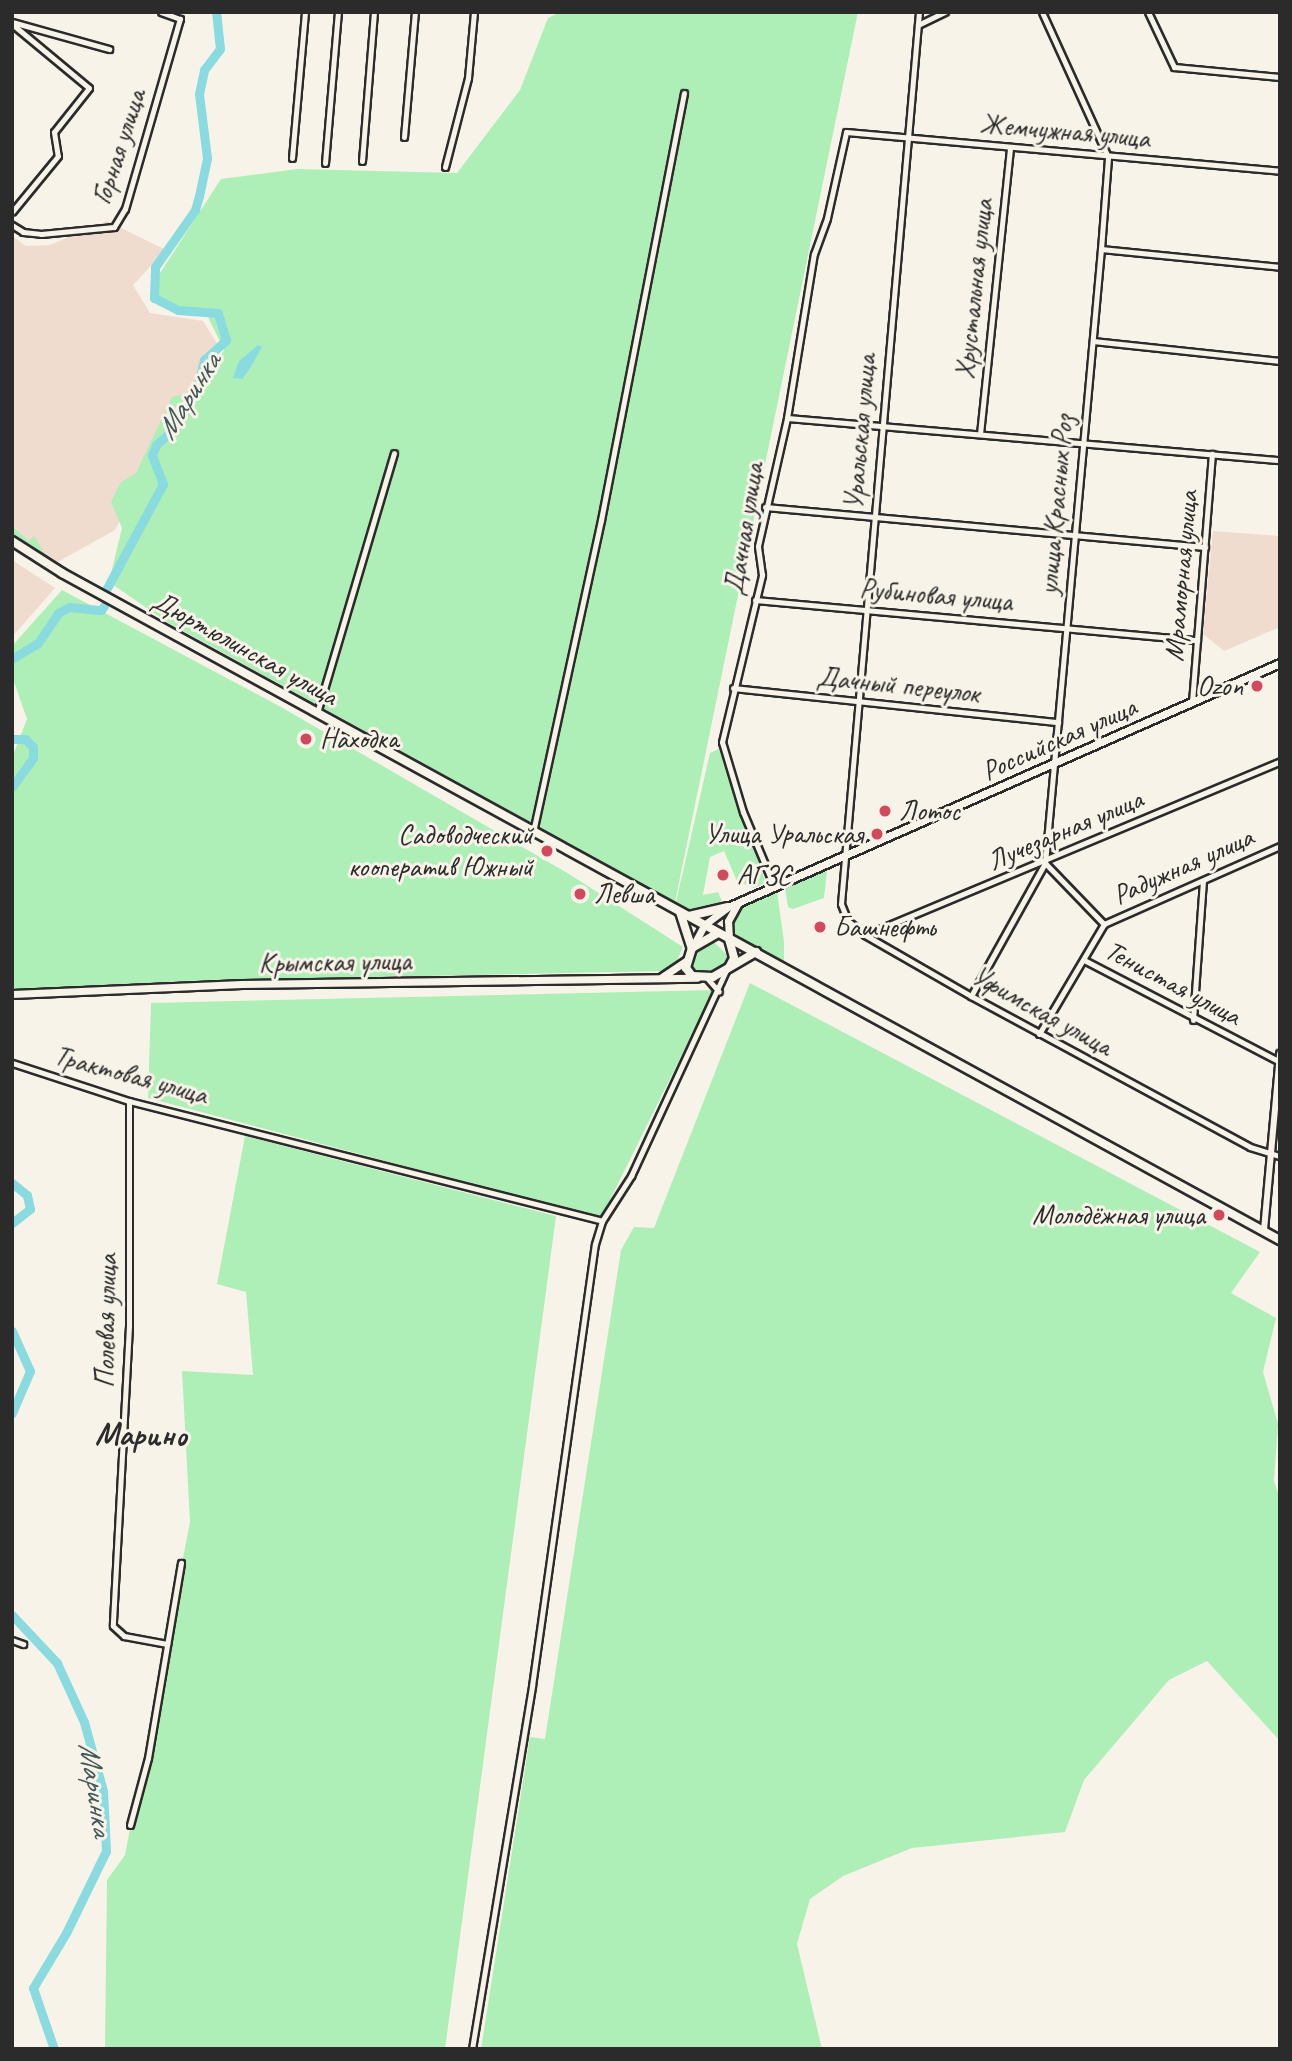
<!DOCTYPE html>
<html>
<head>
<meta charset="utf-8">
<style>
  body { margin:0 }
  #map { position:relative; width:1292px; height:2061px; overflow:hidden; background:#f7f3e8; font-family:Caveat,sans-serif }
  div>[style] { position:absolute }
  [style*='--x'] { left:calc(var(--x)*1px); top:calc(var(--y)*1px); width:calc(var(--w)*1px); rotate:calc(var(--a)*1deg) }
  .built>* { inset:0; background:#efdccf }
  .green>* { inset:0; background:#aeefb7 }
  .water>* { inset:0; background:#89dbe0 }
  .river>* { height:9px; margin:-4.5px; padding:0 4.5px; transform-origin:4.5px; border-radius:4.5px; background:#89dbe0 }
  .roads { filter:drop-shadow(2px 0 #2b2b2b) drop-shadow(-2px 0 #2b2b2b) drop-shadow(0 2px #2b2b2b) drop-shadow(0 -2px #2b2b2b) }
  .minor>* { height:5px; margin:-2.5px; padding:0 2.5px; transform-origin:2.5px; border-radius:2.5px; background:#f7f3e8 }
  .tertiary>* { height:6px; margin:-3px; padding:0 3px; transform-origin:3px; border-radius:3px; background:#f7f3e8 }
  .secondary>* { height:7px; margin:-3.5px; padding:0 3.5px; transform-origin:3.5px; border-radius:3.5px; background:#f7f3e8 }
  .primary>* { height:8px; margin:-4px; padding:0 4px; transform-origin:4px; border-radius:4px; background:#f7f3e8 }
  .dots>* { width:19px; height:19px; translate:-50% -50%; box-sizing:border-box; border:4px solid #f7f3e8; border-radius:50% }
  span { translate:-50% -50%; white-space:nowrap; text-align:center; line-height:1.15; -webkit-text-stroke:6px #f7f3e8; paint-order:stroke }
  .street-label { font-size:28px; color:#2b2b2b }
  .poi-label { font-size:28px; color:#2b2b2b }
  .right { translate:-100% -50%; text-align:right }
  .left { translate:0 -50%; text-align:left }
  .water-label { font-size:30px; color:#425758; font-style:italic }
  .quarter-label { font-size:32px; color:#2b2b2b; font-weight:700 }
  .frame { position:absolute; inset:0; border:14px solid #2b2b2b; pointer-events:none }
</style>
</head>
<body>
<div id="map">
  <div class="built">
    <i style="clip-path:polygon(107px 221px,166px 250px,133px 285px,150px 313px,203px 321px,218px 345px,115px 530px,54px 564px,12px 538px,12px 236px,26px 246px,50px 245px)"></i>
    <i style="clip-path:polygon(1213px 531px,1280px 536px,1280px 627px,1224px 651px,1203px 634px)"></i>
    <i style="clip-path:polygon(12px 560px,55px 588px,12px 637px)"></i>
  </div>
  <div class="green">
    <i style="clip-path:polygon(560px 12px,858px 12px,675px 902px,167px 622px,109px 582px,122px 528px,111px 502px,120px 483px,136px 473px,172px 397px,204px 389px,224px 350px,207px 315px,178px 313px,163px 304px,151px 287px,221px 179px,297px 169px,457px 173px,520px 90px,548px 18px)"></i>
    <i style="clip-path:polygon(12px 526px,29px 541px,34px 536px,48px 559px,12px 534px)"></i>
    <i style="clip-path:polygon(62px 590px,281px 707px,569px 874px,683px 947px,674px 967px,662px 971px,179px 981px,12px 995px,12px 758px,27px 719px,12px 676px,12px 646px)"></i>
    <i style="clip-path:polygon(719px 749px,766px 883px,754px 888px,737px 881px,724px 851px,710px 857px,703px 895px,718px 892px,722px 901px,701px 911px,689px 911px,676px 902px,710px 753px)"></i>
    <i style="clip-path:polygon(827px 871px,824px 898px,793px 909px,788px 907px,785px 888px)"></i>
    <i style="clip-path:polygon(777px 891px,784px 942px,784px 962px,736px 936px,731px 922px,739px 909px)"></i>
    <i style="clip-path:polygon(713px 941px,728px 956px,723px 968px,703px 977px,692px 971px,695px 954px)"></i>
    <i style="clip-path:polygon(750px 983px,1260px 1252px,1231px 1293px,1276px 1318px,1263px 1372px,1278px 1424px,1274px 1481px,1280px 1499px,1280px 1741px,1207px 1661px,1169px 1680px,1084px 1780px,1065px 1832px,912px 1848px,843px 1876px,810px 1899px,797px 1944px,822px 2049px,481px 2049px,530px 1737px,545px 1739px,621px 1250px,634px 1227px,654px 1228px)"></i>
    <i style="clip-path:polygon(714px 990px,601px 1218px,148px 1098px,151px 1003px)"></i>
    <i style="clip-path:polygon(245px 1136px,556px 1216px,445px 2049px,105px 2049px,107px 1880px,125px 1855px,190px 1522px,182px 1371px,253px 1375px,246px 1292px,217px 1284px)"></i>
  </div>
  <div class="water">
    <i style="clip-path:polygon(258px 345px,262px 347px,249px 370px,242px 379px,233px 378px,239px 361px)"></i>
  </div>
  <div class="river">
    <i style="--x:107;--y:588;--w:118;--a:-61.7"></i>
    <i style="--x:163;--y:484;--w:31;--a:-111"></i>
    <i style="--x:152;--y:455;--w:11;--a:-68"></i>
    <i style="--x:156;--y:445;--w:28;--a:-42"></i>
    <i style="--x:177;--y:426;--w:43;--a:-62.2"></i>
    <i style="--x:197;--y:388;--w:29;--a:-76"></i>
    <i style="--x:204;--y:360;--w:30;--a:-42"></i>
    <i style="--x:226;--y:340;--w:28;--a:-107"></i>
    <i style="--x:218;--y:313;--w:40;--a:-175.7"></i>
    <i style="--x:178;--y:310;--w:27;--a:-153"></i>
    <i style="--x:154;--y:298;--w:31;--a:-88"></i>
    <i style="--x:155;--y:267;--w:70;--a:-54.9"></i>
    <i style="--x:195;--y:210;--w:15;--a:-74"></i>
    <i style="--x:199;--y:196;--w:39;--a:-78"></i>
    <i style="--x:207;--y:158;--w:64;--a:-97.1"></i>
    <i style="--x:199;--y:94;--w:25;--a:-78"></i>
    <i style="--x:204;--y:70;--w:26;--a:-53"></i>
    <i style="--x:220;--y:49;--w:37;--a:-96"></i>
    <i style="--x:12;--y:659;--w:31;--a:-32"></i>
    <i style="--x:38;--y:643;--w:36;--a:-56"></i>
    <i style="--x:58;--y:613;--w:13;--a:-27"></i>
    <i style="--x:70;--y:607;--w:31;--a:6"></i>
    <i style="--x:101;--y:610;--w:5;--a:-53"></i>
    <i style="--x:12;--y:739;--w:13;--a:0"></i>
    <i style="--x:25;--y:739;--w:11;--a:45"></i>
    <i style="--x:33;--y:747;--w:11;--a:90"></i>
    <i style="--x:33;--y:758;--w:36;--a:126"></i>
    <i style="--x:12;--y:1183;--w:19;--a:39"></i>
    <i style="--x:27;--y:1195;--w:14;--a:78"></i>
    <i style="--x:30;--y:1209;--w:23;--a:142"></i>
    <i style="--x:12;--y:1331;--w:44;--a:65.8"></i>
    <i style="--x:30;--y:1371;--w:46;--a:113.2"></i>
    <i style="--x:12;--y:1615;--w:66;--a:46.8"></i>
    <i style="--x:57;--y:1663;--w:65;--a:65.4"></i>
    <i style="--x:84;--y:1722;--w:72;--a:74.6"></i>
    <i style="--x:103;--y:1791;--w:60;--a:87.1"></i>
    <i style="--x:106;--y:1851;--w:91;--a:116"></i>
    <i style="--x:66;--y:1933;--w:64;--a:121"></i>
    <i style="--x:33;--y:1988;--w:65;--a:71"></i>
  </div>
  <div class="roads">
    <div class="minor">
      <i style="--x:919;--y:12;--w:895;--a:95"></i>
      <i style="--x:841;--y:904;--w:18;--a:68"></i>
      <i style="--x:848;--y:921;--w:22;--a:39"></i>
      <i style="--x:865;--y:935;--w:122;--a:29.9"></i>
      <i style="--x:971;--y:996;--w:317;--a:28.4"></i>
      <i style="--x:1250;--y:1147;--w:31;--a:17"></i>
      <i style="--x:1148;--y:12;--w:61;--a:64.7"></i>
      <i style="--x:1174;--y:67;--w:106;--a:5.4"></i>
      <i style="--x:12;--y:22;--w:101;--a:15.6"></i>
      <i style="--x:12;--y:24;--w:100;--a:39.7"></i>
      <i style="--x:89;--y:88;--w:56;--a:128.5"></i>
      <i style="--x:54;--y:132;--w:24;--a:81"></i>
      <i style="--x:58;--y:156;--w:72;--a:129.4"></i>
      <i style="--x:918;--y:25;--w:30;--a:-26"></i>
      <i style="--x:404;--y:137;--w:125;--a:-85"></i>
      <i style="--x:292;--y:158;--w:147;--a:-84.9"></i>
      <i style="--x:362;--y:161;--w:149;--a:-85.4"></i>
      <i style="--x:325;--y:163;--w:152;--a:-85.1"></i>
      <i style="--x:445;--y:167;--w:92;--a:-75.5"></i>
      <i style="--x:468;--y:78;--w:66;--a:-84.8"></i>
      <i style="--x:12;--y:225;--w:13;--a:32"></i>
      <i style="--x:23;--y:232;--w:18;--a:6"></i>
      <i style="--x:41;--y:234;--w:73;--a:-5.5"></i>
      <i style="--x:114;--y:227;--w:21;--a:-59"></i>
      <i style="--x:125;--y:209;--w:198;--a:-73.9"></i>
      <i style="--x:180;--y:19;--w:20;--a:-160"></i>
      <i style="--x:1101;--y:249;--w:180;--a:5.7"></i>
      <i style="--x:1093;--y:341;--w:188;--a:6.1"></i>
      <i style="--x:787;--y:418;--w:495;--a:4.9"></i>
      <i style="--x:980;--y:434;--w:288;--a:-84"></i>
      <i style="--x:765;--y:507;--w:442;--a:5.2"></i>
      <i style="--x:755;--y:600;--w:444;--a:5.2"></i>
      <i style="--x:733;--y:688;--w:327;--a:6"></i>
      <i style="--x:1192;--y:702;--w:249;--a:-85.4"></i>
      <i style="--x:317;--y:713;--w:271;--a:-73.5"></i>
      <i style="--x:533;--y:832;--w:319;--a:-77.7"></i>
      <i style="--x:601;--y:520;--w:435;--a:-79"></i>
      <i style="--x:1045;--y:863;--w:85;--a:46"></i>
      <i style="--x:774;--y:886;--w:80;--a:-112.7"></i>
      <i style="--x:743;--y:812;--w:73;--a:-106.7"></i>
      <i style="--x:722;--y:742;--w:172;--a:-76.5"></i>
      <i style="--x:762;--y:575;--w:29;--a:-98"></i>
      <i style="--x:758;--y:546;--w:131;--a:-77.2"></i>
      <i style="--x:787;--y:418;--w:166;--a:-80.7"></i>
      <i style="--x:814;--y:254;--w:38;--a:-70"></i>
      <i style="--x:827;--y:218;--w:88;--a:-77.5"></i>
      <i style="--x:846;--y:132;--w:436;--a:5.1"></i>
      <i style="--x:865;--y:935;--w:450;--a:-22.7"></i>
      <i style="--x:1084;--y:960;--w:221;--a:27.5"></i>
      <i style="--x:707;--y:978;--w:18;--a:49"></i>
      <i style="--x:971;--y:996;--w:152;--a:-60.9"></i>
      <i style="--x:1045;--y:863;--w:617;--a:-84.79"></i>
      <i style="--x:1101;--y:249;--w:92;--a:-85.6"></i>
      <i style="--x:1108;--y:157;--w:159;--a:-114.5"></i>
      <i style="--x:1193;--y:1020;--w:138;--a:-85.9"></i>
      <i style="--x:1039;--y:1034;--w:128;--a:-59.4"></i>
      <i style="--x:1104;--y:924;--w:193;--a:-23.9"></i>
      <i style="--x:12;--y:1063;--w:123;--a:18"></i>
      <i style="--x:129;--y:1101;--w:488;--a:14.2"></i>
      <i style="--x:129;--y:1101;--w:225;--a:90"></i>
      <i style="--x:129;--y:1326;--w:300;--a:93.1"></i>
      <i style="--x:113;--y:1626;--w:15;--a:42"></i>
      <i style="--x:124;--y:1636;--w:44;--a:10.5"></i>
      <i style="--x:12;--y:1640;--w:12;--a:20"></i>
      <i style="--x:130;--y:1825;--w:69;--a:-75"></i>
      <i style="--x:148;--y:1758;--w:198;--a:-80.4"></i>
      <i style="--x:472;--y:2049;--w:368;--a:-80.6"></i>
      <i style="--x:532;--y:1686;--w:446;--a:-81.9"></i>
      <i style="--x:595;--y:1244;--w:24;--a:-73"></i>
      <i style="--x:602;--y:1221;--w:54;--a:-57.2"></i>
      <i style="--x:631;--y:1176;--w:227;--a:-65.2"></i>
    </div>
    <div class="tertiary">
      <i style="--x:1264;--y:1230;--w:177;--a:-84.8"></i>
    </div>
    <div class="secondary">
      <i style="--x:729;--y:939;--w:18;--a:-93"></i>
      <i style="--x:728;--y:921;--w:21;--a:-61"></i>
      <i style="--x:692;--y:948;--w:26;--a:-62"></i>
      <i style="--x:704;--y:925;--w:30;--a:-37"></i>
      <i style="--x:728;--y:907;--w:604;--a:-23.85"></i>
      <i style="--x:662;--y:977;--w:30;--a:-34"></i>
      <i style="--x:12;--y:994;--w:230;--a:-2.5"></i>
      <i style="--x:242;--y:984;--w:455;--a:-0.8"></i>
    </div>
    <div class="primary">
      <i style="--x:12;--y:541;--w:59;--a:32.6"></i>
      <i style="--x:62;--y:573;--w:1389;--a:28.71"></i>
      <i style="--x:680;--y:912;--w:38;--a:72"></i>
      <i style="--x:689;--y:916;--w:40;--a:-13"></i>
      <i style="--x:718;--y:933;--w:30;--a:150"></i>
      <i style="--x:692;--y:948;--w:21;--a:107"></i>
      <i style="--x:686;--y:968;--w:10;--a:53"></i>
      <i style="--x:692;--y:976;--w:21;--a:3"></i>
      <i style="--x:713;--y:977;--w:50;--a:-30.2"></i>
      <i style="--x:729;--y:939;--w:20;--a:75"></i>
      <i style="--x:734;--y:958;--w:9;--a:117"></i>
    </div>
  </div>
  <div class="dots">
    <i style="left:1257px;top:686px;background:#d1495b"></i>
    <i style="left:306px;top:739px;background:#d1495b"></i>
    <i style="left:885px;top:811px;background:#d1495b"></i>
    <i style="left:877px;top:834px;background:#d1495b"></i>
    <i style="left:547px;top:851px;background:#d1495b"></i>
    <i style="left:723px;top:875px;background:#d1495b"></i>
    <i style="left:580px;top:894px;background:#d1495b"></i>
    <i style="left:820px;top:927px;background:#d1495b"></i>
    <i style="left:1219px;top:1215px;background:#d1495b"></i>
  </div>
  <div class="street-label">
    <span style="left:1065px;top:131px;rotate:5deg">Жемчужная улица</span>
    <span style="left:119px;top:147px;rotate:-72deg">Горная улица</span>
    <span style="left:974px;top:289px;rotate:-84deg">Хрустальная улица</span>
    <span style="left:860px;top:432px;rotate:-85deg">Уральская улица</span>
    <span style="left:1056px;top:505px;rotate:-85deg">улица Красных Роз</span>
    <span style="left:744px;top:529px;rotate:-81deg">Дачная улица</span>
    <span style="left:1181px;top:576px;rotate:-85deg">Мраморная улица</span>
    <span style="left:936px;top:595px;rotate:5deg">Рубиновая улица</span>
    <span style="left:245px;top:648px;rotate:29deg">Дюртюлинская улица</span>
    <span style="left:898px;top:685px;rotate:6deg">Дачный переулок</span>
    <span style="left:1059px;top:739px;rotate:-24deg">Российская улица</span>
    <span style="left:1065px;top:830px;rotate:-23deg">Лучезарная улица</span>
    <span style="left:1183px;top:866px;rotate:-24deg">Радужная улица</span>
    <span style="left:335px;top:962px;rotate:-1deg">Крымская улица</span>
    <span style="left:1173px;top:983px;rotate:28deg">Тенистая улица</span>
    <span style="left:1042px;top:1011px;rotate:29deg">Уфимская улица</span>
    <span style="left:131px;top:1075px;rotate:15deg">Трактовая улица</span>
    <span style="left:106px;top:1321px;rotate:-89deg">Полевая улица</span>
  </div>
  <div class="poi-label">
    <span class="right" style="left:1243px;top:686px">Ozon</span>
    <span class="left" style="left:320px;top:739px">Находка</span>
    <span class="left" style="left:899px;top:811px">Лотос</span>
    <span class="right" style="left:863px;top:834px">Улица Уральская</span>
    <span class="right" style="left:533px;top:851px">Садоводческий<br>кооператив Южный</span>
    <span class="left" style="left:737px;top:875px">АГЗС</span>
    <span class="left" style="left:594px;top:894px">Левша</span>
    <span class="left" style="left:834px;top:927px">Башнефть</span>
    <span class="right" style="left:1205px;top:1215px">Молодёжная улица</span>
  </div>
  <div class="water-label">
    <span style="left:188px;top:396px;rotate:-58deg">Маринка</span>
    <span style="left:96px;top:1789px;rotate:81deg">Маринка</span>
  </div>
  <div class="quarter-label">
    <span style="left:141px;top:1435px">Марино</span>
  </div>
  <div class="frame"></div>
</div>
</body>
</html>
